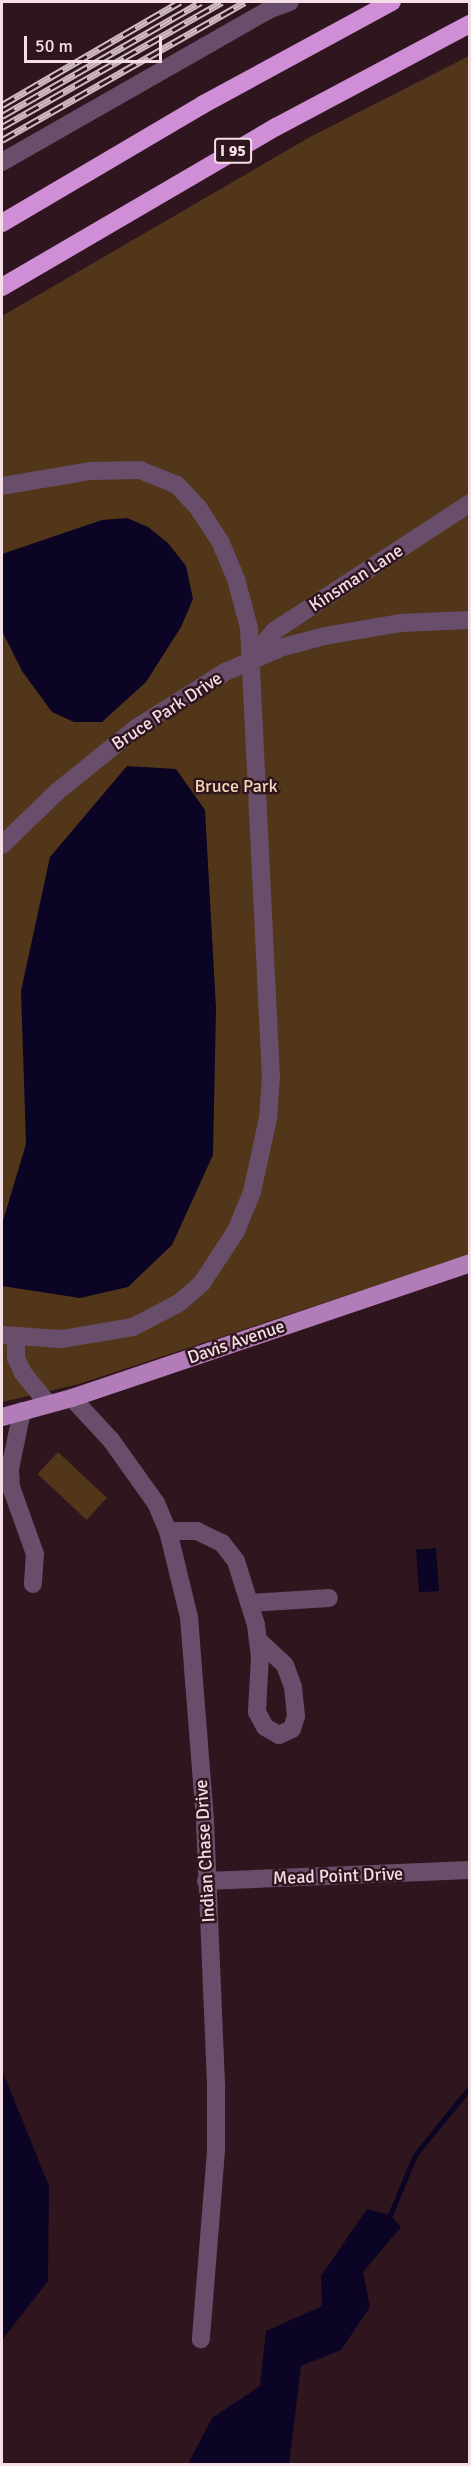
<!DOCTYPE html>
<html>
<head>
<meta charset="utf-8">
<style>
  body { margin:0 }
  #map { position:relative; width:471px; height:2466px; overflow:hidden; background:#2f151e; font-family:Signika,sans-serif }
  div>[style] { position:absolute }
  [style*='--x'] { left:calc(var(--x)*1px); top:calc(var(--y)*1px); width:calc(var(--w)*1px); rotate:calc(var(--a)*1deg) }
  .green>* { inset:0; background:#513619; transform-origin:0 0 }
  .water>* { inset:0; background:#0c0424; transform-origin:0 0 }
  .stream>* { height:5px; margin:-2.5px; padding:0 2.5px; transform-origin:2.5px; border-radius:2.5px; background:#0c0424 }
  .minor>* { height:18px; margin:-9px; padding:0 9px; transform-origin:9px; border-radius:9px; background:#684e6b }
  .major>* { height:18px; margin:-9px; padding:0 9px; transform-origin:9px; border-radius:9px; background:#b27cb8 }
  .highway>* { height:18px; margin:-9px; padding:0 9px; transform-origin:9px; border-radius:9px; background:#d08ed7 }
  .rail>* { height:7px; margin-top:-3.5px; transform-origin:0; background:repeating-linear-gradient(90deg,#2f151e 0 14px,#cfbac1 0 28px); box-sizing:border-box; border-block:2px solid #cfbac1 }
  span { translate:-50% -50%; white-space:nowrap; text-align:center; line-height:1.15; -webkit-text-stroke:5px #2f151e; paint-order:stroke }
  .shield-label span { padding:2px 4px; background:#2f151e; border:2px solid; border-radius:4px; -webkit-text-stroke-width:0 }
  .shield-label { font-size:16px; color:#f3dfe5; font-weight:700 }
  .street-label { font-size:18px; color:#f3dfe5 }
  .park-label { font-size:18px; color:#f8d7b6 }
  .frame { position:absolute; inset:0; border:3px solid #f3dfe5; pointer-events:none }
  .scale { position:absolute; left:24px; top:36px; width:138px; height:27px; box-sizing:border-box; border:3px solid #f3dfe5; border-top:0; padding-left:8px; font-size:18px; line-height:21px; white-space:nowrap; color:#f3dfe5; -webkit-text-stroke:4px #2f151e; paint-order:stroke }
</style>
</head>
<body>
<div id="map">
  <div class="green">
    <i style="clip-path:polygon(469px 56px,469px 1255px,79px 1384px,2px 1402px,2px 316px,310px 137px)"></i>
    <i style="left:58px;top:1452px;width:67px;height:30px;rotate:43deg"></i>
  </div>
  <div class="water">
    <i style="clip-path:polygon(127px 518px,148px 527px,168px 543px,186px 566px,193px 599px,181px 627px,146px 682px,102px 722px,74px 722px,52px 712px,22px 671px,2px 631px,2px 554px,102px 520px)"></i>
    <i style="clip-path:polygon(127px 766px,176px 769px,205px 810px,216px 1008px,213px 1155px,172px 1245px,128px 1287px,80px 1298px,2px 1286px,2px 1224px,26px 1144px,21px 991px,50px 857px)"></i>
    <i style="left:436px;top:1548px;width:43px;height:20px;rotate:86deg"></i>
    <i style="clip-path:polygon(2px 2070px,49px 2186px,48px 2281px,2px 2340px)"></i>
    <i style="clip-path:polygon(367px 2209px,390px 2215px,401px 2227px,363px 2272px,370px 2307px,341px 2350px,301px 2366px,289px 2464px,188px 2464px,212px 2418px,260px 2386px,266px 2331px,322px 2306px,321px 2276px)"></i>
  </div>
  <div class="stream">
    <i style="--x:390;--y:2215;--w:65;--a:-67.4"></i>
    <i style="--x:415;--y:2155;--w:87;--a:-51"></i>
  </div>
  <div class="minor">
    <i style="--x:2;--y:162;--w:306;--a:-29.7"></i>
    <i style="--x:268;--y:10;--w:23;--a:-20"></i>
    <i style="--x:2;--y:486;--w:90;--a:-9.6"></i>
    <i style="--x:91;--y:471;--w:49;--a:-1.2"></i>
    <i style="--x:140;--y:470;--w:40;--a:22"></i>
    <i style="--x:177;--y:485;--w:33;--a:47"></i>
    <i style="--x:199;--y:509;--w:38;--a:57"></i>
    <i style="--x:220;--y:541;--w:41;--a:67.2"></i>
    <i style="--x:236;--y:579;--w:51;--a:75.1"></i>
    <i style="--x:249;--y:628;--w:450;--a:87.2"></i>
    <i style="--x:271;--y:1077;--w:41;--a:94.2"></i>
    <i style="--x:268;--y:1118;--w:76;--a:102.2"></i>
    <i style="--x:252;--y:1192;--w:42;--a:112.3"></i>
    <i style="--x:236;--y:1231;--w:62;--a:123.2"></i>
    <i style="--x:202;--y:1283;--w:30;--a:139"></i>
    <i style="--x:179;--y:1303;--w:52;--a:152.4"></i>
    <i style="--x:133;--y:1327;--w:73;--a:170.5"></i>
    <i style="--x:61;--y:1339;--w:59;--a:-176.1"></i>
    <i style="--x:253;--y:657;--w:33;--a:-51"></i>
    <i style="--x:274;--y:631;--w:234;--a:-33.1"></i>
    <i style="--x:2;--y:845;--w:78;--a:-44"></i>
    <i style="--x:58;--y:791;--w:100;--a:-38.9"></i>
    <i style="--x:136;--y:728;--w:105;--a:-32.2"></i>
    <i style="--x:225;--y:672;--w:63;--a:-23.3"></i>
    <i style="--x:283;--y:647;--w:43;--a:-14.7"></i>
    <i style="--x:325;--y:636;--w:76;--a:-9.8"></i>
    <i style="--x:400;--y:623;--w:70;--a:-2.5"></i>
    <i style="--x:16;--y:1337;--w:21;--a:90"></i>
    <i style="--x:16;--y:1358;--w:17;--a:65"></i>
    <i style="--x:23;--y:1373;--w:38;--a:51"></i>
    <i style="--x:72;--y:1398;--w:57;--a:47.1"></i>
    <i style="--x:111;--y:1440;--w:77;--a:54.5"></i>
    <i style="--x:156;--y:1503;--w:30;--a:67"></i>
    <i style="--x:168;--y:1531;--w:89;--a:76.3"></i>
    <i style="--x:189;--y:1617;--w:205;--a:85.5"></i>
    <i style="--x:205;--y:1821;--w:267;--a:87.6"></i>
    <i style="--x:216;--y:2088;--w:63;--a:90"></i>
    <i style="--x:216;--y:2151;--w:189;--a:94.6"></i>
    <i style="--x:22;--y:1411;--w:59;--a:101.7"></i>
    <i style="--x:10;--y:1469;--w:18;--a:87"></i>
    <i style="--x:11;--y:1487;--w:71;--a:70.3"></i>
    <i style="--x:35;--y:1554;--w:30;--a:94"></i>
    <i style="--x:168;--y:1531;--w:29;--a:0"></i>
    <i style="--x:197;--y:1531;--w:28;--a:26"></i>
    <i style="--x:222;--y:1543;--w:23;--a:52"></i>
    <i style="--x:236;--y:1561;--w:67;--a:72.6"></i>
    <i style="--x:256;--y:1625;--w:31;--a:83"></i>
    <i style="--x:260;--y:1656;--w:56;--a:93.1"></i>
    <i style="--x:257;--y:1712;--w:17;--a:62"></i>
    <i style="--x:265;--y:1727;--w:16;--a:30"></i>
    <i style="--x:279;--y:1735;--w:14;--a:-25"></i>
    <i style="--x:292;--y:1729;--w:14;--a:-73"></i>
    <i style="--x:296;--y:1716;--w:29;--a:-96"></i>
    <i style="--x:293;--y:1687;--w:23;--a:-110"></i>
    <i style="--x:285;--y:1665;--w:37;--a:-137"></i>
    <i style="--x:251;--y:1603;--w:78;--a:-3.7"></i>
    <i style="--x:206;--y:1881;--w:264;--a:-2.4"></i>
  </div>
  <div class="major">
    <i style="--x:2;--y:1417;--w:73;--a:-15.2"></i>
    <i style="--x:72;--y:1398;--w:420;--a:-18.7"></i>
  </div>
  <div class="highway">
    <i style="--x:2;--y:223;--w:232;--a:-30.5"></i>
    <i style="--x:202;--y:105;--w:216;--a:-28.5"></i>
    <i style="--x:2;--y:287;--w:317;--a:-30.3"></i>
    <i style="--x:276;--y:127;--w:220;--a:-28"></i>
  </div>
  <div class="rail">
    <i style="--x:2;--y:105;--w:206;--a:-30.1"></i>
    <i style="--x:2;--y:116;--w:229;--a:-29.8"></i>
    <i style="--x:2;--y:127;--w:253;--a:-29.6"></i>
    <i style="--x:2;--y:140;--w:279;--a:-29.6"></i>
  </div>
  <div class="shield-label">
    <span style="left:233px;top:151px">I 95</span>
  </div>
  <div class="street-label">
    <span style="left:356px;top:578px;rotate:-33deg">Kinsman Lane</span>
    <span style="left:167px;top:711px;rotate:-33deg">Bruce Park Drive</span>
    <span style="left:236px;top:1342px;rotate:-19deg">Davis Avenue</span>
    <span style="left:205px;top:1851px;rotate:-93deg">Indian Chase Drive</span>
    <span style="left:338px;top:1876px;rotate:-2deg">Mead Point Drive</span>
  </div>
  <div class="park-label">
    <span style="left:236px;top:786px">Bruce Park</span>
  </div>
  <div class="frame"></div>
  <div class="scale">50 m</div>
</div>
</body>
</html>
